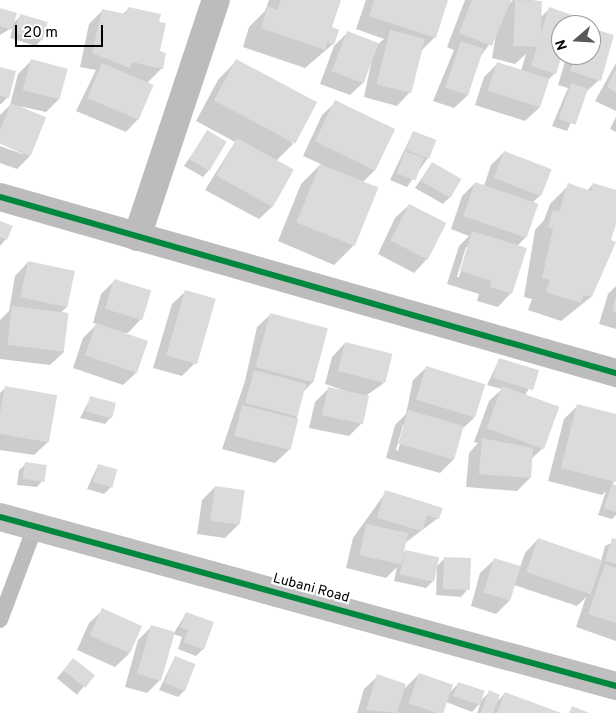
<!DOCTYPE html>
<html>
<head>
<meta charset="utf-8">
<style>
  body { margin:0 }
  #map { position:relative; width:616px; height:713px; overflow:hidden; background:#fff; font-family:Overpass,sans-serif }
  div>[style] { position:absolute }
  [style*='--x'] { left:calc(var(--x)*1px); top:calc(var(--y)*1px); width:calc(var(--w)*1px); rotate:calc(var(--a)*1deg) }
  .shadow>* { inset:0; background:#0003; transform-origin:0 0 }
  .building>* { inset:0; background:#dbdbdb; transform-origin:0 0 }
  .lane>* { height:16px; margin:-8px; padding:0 8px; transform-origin:8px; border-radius:8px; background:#bcbcbc }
  .street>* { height:28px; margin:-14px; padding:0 14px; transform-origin:14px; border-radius:14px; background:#bcbcbc }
  .secondary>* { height:28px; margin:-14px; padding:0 14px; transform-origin:14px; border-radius:14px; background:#bfbfbf }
  .cycleway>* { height:6px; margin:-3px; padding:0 3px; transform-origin:3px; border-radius:3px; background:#00873e }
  span { translate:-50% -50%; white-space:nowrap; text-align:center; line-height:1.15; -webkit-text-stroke:4.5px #fff; paint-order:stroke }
  .street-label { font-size:14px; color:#000 }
  .north { position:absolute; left:551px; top:15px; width:50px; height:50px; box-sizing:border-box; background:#fff; border:1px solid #999; border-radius:50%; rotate:251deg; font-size:14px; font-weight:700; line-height:20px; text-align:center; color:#000 }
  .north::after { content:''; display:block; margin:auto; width:18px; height:22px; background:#595959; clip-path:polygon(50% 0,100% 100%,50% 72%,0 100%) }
  .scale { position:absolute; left:15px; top:25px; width:88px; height:22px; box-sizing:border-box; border:2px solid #000; border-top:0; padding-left:6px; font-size:15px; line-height:18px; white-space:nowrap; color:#000; -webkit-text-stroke:4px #fff; paint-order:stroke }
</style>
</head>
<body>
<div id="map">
  <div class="shadow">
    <i style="clip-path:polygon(269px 0,340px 0,330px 28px,333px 44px,305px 68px,243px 47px,249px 27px,265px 11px)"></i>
    <i style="clip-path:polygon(366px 0,447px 0,434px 38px,421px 51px,410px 92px,397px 106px,364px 97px,372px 59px,364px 82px,350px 95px,320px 84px,334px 46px,347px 33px,378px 44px,384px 39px,356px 29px)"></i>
    <i style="clip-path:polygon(465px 0,509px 0,507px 6px,513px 0,533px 0,541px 2px,536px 22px,549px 9px,570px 25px,561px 25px,555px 73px,547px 81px,539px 108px,525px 121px,475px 105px,484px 77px,498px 63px,521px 71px,526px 54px,515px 64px,492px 58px,496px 35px,480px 57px,468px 95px,454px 108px,433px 101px,454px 50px,447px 47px)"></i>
    <i style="clip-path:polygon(129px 8px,159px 52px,162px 68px,147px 83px,139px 118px,126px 132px,76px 111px,96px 70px,80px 67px,89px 24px,102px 11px,122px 15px)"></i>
    <i style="clip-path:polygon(0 9px,12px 24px,21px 16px,42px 39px,36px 46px,10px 38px,13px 27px,0 35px)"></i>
    <i style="clip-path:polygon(591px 29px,599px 80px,585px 93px,567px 131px,552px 126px,568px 88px,558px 85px,567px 55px,591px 55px)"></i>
    <i style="clip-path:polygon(31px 61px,59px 99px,46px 112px,19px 106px,45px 118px,30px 156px,17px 169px,0 163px,0 146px,25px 155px,0 143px,0 115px,10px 105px,18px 74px)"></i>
    <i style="clip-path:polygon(236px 61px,293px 144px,276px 161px,273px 206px,259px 219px,205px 190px,235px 142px,196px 121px,218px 80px)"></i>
    <i style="clip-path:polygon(616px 63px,616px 111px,595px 101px)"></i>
    <i style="clip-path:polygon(0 68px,8px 97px,1px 104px,0 104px)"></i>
    <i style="clip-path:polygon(336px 102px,393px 129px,375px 170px,362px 183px,353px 246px,334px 265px,278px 241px,301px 184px,321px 164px,303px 156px,322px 115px)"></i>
    <i style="clip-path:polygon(616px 117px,616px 132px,610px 129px)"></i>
    <i style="clip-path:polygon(207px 132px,209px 170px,203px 177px,184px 166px)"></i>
    <i style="clip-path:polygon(413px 132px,428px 158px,407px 187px,390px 180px)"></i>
    <i style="clip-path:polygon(evenodd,504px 152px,541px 195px,532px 203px,525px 238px,516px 247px,511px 293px,498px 307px,477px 301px,479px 294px,447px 284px,459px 246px,469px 236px,451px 229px,462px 196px,475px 183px,484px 186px,491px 165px,504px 152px,466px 247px,468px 247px,459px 277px,457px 277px,466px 247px)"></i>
    <i style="clip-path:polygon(432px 163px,450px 197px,443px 204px,415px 188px)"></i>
    <i style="clip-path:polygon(593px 184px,616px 191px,616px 220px,591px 297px,561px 321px,528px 310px,532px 299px,524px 297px,535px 230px,544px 220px,550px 204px,569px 185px,587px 191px)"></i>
    <i style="clip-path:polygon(409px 205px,427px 259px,414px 273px,378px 254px,395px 218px)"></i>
    <i style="clip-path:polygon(0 222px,6px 239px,0 246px)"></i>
    <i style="clip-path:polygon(28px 262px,73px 272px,67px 307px,60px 313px,64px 352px,50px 365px,0 359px,0 320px,9px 311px,15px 276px)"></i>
    <i style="clip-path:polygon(114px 281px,141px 319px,128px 333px,121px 333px,137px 372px,123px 385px,73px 368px,83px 338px,97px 324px,93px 323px,101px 294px)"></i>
    <i style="clip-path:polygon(616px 286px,616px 329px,599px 324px,608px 294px)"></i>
    <i style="clip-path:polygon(186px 291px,195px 363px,182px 376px,153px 368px,172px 304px)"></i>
    <i style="clip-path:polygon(271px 314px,313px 382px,303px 392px,289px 450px,275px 463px,222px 449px,245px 381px,257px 327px)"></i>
    <i style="clip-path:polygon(345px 343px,384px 383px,367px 395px,362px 423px,349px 436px,309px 428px,315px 402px,328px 389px,357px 395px,325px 384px,332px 357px)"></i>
    <i style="clip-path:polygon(499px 360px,538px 371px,525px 396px,542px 449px,531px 459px,530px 478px,517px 491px,466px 487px,469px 453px,478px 443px,474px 442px,489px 401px,502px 389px,487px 385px)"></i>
    <i style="clip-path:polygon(evenodd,427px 367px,474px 418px,461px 430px,453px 460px,440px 473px,386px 458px,395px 425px,406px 414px,413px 380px,427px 367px,403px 425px,405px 425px,398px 451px,396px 450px,403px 425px)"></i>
    <i style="clip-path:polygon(5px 388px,48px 442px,34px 455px,0 450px,0 393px)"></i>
    <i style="clip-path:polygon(91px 397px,111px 417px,105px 424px,80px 418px)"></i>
    <i style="clip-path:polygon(577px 406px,616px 415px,616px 478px,612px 485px,616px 487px,616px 515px,612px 519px,598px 515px,606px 491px,602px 495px,548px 481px,564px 419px)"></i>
    <i style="clip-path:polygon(26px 464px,43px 480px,37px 487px,17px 485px,19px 470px)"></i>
    <i style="clip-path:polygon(98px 465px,111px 487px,104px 494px,87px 489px)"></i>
    <i style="clip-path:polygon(215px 487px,239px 524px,225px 538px,197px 534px,202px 500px)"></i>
    <i style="clip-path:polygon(386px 492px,438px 518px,405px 543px,402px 555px,406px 551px,433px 581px,426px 588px,394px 581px,397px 567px,386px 578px,346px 568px,353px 538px)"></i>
    <i style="clip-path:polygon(538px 539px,601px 561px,605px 546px,616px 541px,616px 641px,576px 627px,586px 597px,577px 606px,514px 585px,510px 600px,496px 614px,471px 606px,480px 573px,494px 560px,520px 567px,525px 553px)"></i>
    <i style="clip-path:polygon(445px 558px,467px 590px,461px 597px,436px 595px,437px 566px)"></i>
    <i style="clip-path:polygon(103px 610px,129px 654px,115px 667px,77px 650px,89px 623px)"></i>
    <i style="clip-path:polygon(186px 613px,203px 649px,196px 656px,178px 649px,182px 637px,173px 634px,160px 680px,147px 693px,125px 687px,138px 640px,151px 627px,174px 633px)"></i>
    <i style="clip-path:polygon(175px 657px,185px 690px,178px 697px,159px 690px)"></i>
    <i style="left:73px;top:659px;width:26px;height:25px;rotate:40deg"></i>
    <i style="clip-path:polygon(419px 674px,450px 692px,459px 683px,480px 702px,489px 692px,496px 703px,505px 693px,558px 713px,477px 713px,481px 702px,472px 712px,446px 702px,442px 713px,357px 713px,364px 689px,378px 676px,403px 690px)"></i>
  </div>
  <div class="building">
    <i style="clip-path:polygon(281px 0,341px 0,332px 27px,339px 30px,334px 45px,327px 42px,325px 50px,261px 28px,268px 6px,277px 10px)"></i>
    <i style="clip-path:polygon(374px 0,448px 0,436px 38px,369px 16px)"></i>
    <i style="clip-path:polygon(472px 0,511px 0,492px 46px,459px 33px)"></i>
    <i style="left:515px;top:0;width:27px;height:46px;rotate:2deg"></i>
    <i style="clip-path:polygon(128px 7px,161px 14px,159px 22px,166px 23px,160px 51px,166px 53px,163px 69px,132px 62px,130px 68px,92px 53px,102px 9px,126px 14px)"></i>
    <i style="clip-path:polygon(549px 7px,575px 16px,572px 25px,561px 25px,562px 55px,556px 74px,531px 66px)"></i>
    <i style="clip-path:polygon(0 8px,17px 13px,12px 30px,0 26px)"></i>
    <i style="left:20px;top:14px;width:29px;height:19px;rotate:16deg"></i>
    <i style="clip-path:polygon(591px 28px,614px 35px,601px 81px,570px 71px,575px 55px,591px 55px)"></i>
    <i style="left:390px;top:30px;width:36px;height:56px;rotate:14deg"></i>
    <i style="left:347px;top:31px;width:34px;height:43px;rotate:21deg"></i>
    <i style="left:461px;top:41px;width:24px;height:49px;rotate:19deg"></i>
    <i style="left:31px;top:59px;width:38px;height:32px;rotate:15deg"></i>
    <i style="left:236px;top:59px;width:92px;height:47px;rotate:28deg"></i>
    <i style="left:497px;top:62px;width:55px;height:30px;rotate:18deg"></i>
    <i style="left:102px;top:63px;width:56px;height:38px;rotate:23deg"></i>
    <i style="clip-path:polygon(0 67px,16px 71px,9px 98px,0 96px)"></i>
    <i style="clip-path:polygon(616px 69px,616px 92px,607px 87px)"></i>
    <i style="left:571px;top:83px;width:18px;height:38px;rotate:19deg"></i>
    <i style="left:335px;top:100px;width:67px;height:46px;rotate:26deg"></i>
    <i style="left:11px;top:103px;width:38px;height:42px;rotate:22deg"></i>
    <i style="left:207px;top:130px;width:23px;height:34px;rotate:31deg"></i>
    <i style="left:413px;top:131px;width:25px;height:20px;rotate:21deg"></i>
    <i style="left:237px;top:138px;width:65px;height:43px;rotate:29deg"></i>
    <i style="left:405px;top:151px;width:20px;height:24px;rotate:20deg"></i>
    <i style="left:504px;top:151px;width:51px;height:29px;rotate:21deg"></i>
    <i style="left:432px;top:162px;width:34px;height:22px;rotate:30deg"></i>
    <i style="left:320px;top:164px;width:63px;height:63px;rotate:22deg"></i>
    <i style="left:475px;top:182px;width:67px;height:36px;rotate:19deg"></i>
    <i style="clip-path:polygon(568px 183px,591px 191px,593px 183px,616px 190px,616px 224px,611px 240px,616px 242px,592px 297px,584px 295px,581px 303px,546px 292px,550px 280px,542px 278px,553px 229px,548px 227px,553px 210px,559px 212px)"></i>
    <i style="left:409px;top:204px;width:42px;height:41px;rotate:27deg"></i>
    <i style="clip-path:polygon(0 221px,13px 226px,7px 240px,0 237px)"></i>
    <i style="clip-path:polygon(472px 231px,527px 248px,512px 294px,490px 287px,492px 281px,460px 271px)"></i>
    <i style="left:28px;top:261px;width:48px;height:37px;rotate:12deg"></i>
    <i style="left:114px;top:279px;width:39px;height:31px;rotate:17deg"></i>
    <i style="left:185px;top:290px;width:32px;height:68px;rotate:16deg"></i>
    <i style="clip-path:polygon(615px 299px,616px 299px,616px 312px,612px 311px)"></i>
    <i style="left:12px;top:306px;width:57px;height:39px;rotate:7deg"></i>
    <i style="left:270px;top:313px;width:60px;height:56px;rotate:15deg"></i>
    <i style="left:96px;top:323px;width:55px;height:34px;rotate:19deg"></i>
    <i style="left:345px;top:342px;width:49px;height:30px;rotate:14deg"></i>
    <i style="left:499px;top:358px;width:42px;height:21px;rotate:17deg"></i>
    <i style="left:426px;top:366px;width:62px;height:35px;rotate:17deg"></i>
    <i style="left:254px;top:370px;width:54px;height:34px;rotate:15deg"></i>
    <i style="left:5px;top:386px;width:53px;height:48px;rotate:10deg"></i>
    <i style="left:502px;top:386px;width:61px;height:45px;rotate:20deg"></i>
    <i style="left:328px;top:387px;width:42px;height:29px;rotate:12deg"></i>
    <i style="left:90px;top:396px;width:27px;height:16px;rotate:15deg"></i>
    <i style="clip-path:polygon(577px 404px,616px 414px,616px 482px,561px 468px)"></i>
    <i style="left:242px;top:405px;width:58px;height:32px;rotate:14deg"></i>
    <i style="left:408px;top:410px;width:58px;height:35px;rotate:16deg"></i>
    <i style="clip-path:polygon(482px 438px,533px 448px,531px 478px,479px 474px)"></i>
    <i style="left:25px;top:462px;width:22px;height:17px;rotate:8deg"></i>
    <i style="left:98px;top:464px;width:20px;height:19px;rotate:15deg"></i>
    <i style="clip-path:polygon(612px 484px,616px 485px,616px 512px,604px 508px)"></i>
    <i style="left:215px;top:486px;width:30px;height:35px;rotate:8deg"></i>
    <i style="clip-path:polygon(385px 490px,443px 508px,439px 519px,427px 515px,422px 531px,377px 518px)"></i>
    <i style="left:366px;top:524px;width:43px;height:32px;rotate:12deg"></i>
    <i style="left:538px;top:538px;width:68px;height:36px;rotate:19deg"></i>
    <i style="clip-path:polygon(612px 538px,616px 539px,616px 564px,605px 561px)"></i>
    <i style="left:405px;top:550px;width:35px;height:25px;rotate:12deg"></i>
    <i style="left:444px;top:557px;width:27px;height:32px;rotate:2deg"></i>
    <i style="left:494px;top:558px;width:28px;height:36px;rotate:17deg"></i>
    <i style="clip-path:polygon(605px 564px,616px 568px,616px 623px,588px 614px)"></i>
    <i style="left:102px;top:608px;width:44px;height:30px;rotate:24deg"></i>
    <i style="clip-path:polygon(186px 612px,214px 622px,204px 650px,184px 642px,188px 630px,180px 627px)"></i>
    <i style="left:151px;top:625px;width:25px;height:51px;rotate:16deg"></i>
    <i style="left:175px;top:656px;width:22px;height:29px;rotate:21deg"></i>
    <i style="left:73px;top:658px;width:28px;height:16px;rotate:38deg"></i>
    <i style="left:419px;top:673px;width:36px;height:32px;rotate:19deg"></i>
    <i style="clip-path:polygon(377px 674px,406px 684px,397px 713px,366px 710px)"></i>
    <i style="left:458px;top:682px;width:28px;height:15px;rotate:18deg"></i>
    <i style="clip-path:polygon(489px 690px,500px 695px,493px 713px,481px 713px)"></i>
    <i style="clip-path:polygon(505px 692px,561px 713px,497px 713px)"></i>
    <i style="clip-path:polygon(572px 706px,589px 713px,569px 713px)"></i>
  </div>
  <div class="lane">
    <i style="--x:0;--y:620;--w:99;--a:-69.4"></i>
  </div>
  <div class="street">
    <i style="--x:0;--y:197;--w:641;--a:15.95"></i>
    <i style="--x:137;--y:237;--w:250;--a:-71.6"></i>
  </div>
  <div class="secondary">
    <i style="--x:0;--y:517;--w:639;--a:15.34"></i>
  </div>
  <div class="cycleway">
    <i style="--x:0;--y:197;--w:641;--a:15.95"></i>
    <i style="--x:0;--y:517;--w:639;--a:15.34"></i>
  </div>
  <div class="street-label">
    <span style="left:311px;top:589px;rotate:15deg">Lubani Road</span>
  </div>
  <div class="north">N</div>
  <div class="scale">20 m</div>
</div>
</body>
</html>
